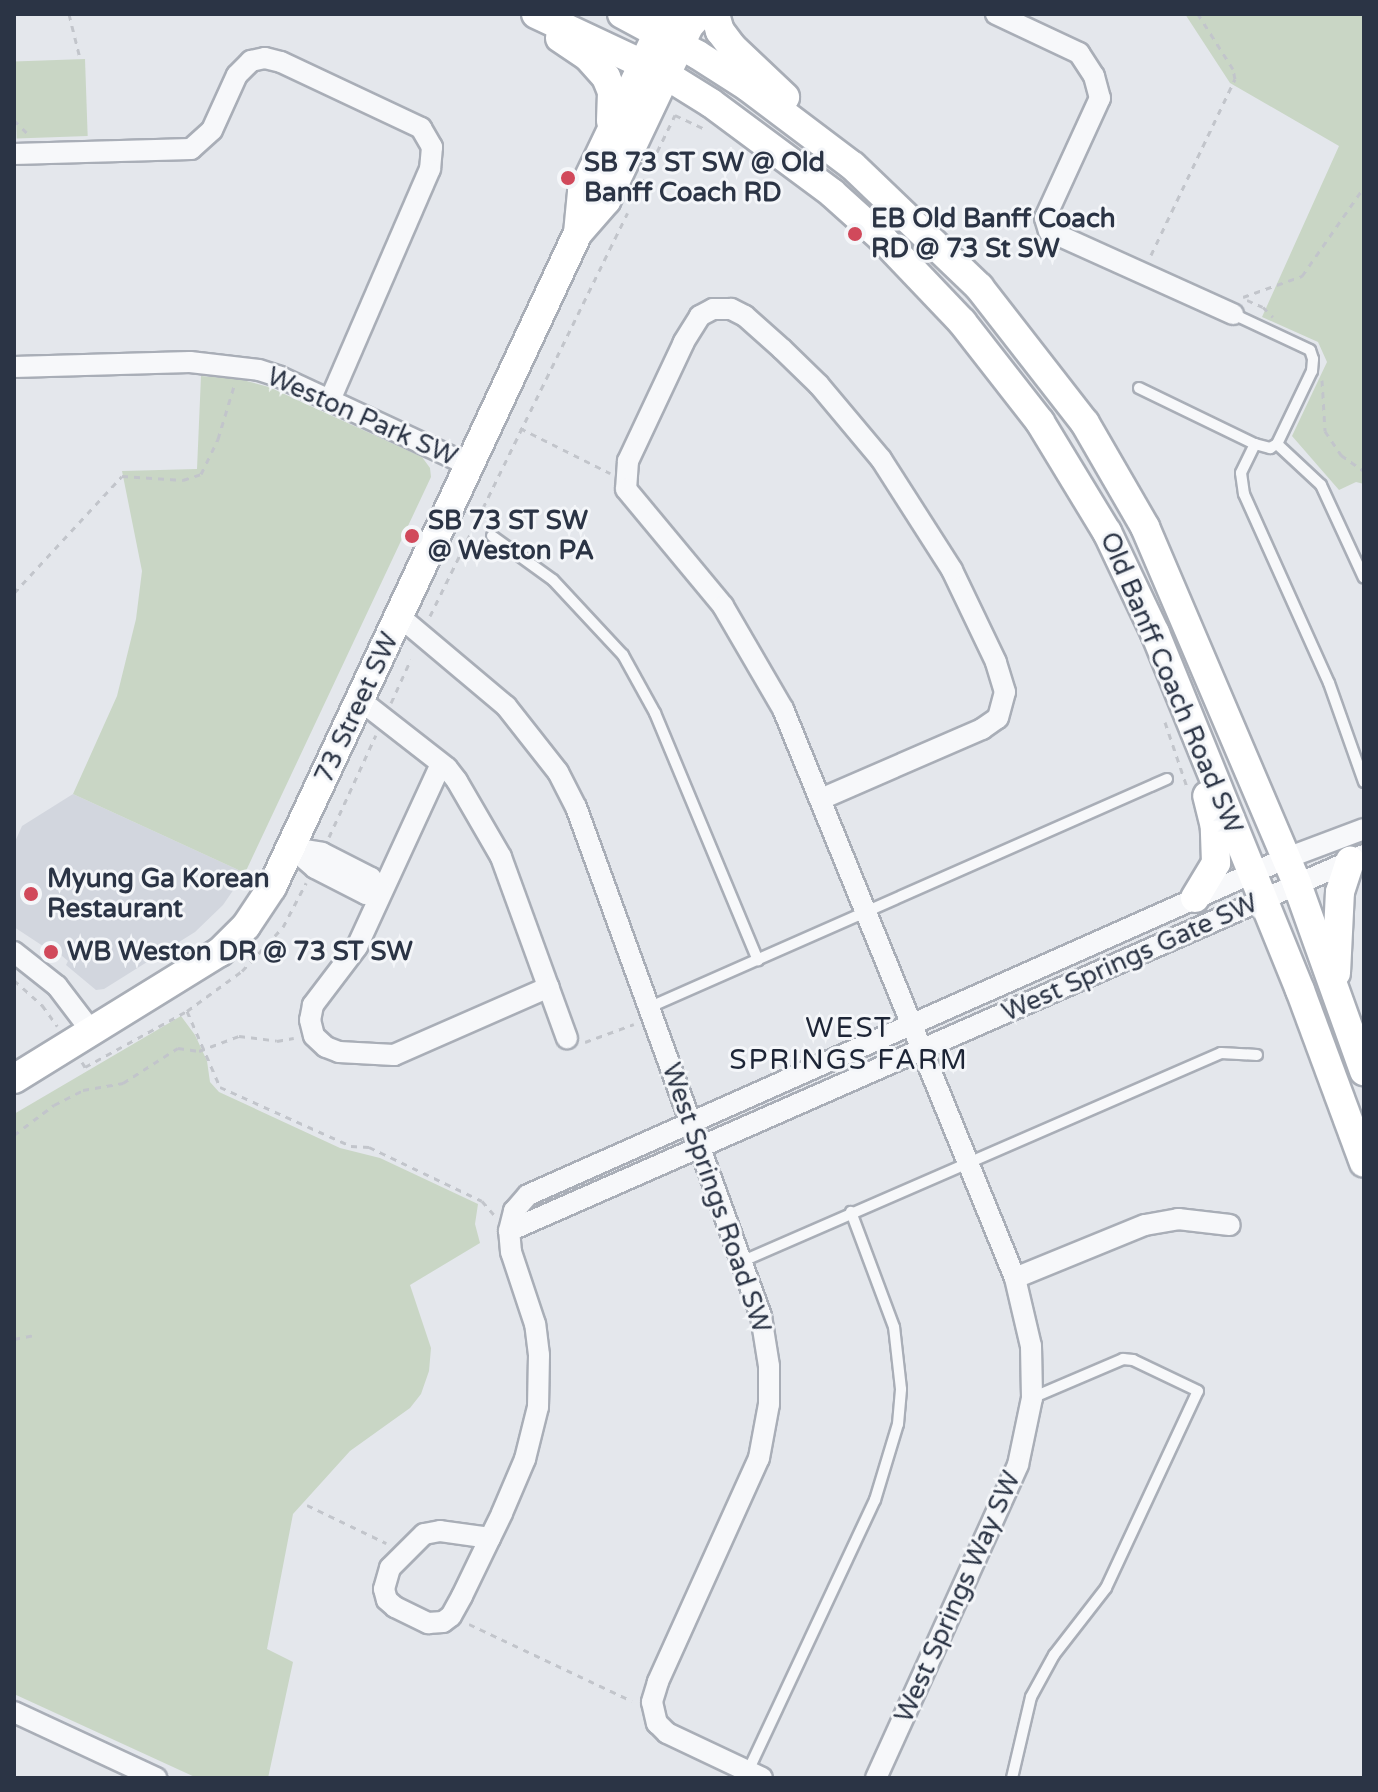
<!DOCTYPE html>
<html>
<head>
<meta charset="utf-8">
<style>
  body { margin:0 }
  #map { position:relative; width:1378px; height:1792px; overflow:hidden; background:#e4e7ec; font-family:"Varela Round",sans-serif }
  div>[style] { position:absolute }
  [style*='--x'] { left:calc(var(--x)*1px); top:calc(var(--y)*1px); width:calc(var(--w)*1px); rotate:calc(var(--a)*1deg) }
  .built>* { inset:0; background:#d2d6de }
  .green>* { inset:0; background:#c9d6c5; transform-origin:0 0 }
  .path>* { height:3px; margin-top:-1.5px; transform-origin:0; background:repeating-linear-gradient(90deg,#c2c5cb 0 6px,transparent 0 12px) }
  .roads { filter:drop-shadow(2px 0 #a9aeb7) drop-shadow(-2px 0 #a9aeb7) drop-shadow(0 2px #a9aeb7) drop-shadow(0 -2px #a9aeb7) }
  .lane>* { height:10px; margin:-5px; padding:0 5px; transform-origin:5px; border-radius:5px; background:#f7f8fa }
  .street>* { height:20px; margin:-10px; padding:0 10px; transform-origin:10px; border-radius:10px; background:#f7f8fa }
  .secondary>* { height:28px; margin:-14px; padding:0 14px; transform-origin:14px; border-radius:14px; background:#fff }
  .dots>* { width:22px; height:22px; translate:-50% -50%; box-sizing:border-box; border:4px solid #f4f6f9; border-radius:50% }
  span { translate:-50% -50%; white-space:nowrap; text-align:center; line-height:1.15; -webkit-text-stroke:6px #f4f6f9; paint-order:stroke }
  .poi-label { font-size:26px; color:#2b3445; font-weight:700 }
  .left { translate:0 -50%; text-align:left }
  .street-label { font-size:26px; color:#2b3445 }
  .neighbourhood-label { font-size:28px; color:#1d2536; letter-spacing:2px }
  .frame { position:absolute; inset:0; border:16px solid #2b3445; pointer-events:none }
</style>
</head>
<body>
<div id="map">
  <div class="built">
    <i style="clip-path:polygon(73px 794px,245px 873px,223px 905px,195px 932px,104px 989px,96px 990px,66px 965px,68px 961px,55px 950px,51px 947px,49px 950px,14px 927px,14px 844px,22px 826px)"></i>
  </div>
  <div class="green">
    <i style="clip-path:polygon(1185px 14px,1364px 14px,1364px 484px,1356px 482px,1339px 490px,1292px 436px,1327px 362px,1318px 342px,1262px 317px,1339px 146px,1230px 83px)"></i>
    <i style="left:85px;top:59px;width:77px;height:71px;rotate:88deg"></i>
    <i style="clip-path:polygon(201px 376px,239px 379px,269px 387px,422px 457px,430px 468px,431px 477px,245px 873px,73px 794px,117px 696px,136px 619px,142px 571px,122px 471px,197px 469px)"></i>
    <i style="clip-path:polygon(181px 1016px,195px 1035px,207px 1061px,210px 1082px,219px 1092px,340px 1148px,380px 1158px,478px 1204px,475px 1224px,480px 1243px,410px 1285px,431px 1348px,429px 1371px,421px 1394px,410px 1408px,350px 1451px,293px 1514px,267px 1649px,293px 1662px,268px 1778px,197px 1778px,14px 1694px,14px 1114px)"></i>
  </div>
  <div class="path">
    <i style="--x:69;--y:14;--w:45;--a:76"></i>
    <i style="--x:14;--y:120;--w:20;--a:45"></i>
    <i style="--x:636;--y:195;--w:89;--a:-64"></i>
    <i style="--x:675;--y:115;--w:35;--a:25"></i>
    <i style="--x:1151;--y:255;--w:195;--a:-64.5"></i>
    <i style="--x:1235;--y:79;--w:10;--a:-101"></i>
    <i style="--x:1233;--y:69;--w:65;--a:-122.5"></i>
    <i style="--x:1243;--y:297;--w:63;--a:-19.6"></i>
    <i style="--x:1302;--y:276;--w:108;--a:-55.1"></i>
    <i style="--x:1247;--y:300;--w:17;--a:24"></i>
    <i style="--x:1263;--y:307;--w:14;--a:45"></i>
    <i style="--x:1322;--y:380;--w:51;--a:86.6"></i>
    <i style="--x:1325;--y:431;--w:29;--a:56"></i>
    <i style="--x:1341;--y:455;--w:28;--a:35"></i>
    <i style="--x:520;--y:428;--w:101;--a:26.6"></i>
    <i style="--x:14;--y:593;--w:159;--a:-47.3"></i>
    <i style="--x:122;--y:476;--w:61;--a:3.8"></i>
    <i style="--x:183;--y:480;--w:19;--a:-18"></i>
    <i style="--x:201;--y:474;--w:39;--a:-64"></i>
    <i style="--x:218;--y:439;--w:55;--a:-73.2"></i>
    <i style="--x:430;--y:616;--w:449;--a:-63.9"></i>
    <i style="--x:391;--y:703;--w:48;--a:-65.6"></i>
    <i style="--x:1165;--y:722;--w:69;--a:71.3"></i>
    <i style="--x:329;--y:837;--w:112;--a:-65.3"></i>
    <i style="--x:14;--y:980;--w:38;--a:42"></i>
    <i style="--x:42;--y:1005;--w:26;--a:54"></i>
    <i style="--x:187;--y:1011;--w:83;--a:66.5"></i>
    <i style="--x:220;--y:1087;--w:144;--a:24.2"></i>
    <i style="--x:351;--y:1146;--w:18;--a:3"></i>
    <i style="--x:369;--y:1147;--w:125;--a:25.5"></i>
    <i style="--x:482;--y:1201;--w:18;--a:49"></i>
    <i style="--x:585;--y:1042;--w:52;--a:-20.2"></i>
    <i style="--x:82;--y:1062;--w:6;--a:59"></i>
    <i style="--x:85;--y:1067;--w:116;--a:-28.8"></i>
    <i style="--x:187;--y:1011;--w:68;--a:-36"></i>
    <i style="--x:242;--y:971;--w:60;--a:-47"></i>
    <i style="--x:283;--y:927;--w:50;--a:-62.4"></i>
    <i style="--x:14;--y:1135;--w:50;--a:-36.9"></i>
    <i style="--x:54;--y:1105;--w:33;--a:-27"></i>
    <i style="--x:83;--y:1090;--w:41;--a:-9.9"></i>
    <i style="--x:123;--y:1083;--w:65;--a:-32.5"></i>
    <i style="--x:178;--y:1048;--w:21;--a:8"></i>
    <i style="--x:199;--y:1051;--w:43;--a:-20.6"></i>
    <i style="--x:239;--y:1036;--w:38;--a:7"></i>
    <i style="--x:277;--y:1041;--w:17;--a:-10"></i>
    <i style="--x:14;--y:1339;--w:21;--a:-11"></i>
    <i style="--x:307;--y:1505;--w:88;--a:25.7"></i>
    <i style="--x:469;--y:1624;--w:180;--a:25.3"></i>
  </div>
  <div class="roads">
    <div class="lane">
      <i style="--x:1139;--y:388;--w:129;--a:25.8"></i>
      <i style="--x:1255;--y:444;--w:16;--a:15"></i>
      <i style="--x:1270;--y:448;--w:8;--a:-30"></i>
      <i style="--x:1277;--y:444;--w:81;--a:-64.4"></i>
      <i style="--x:1312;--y:371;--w:12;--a:-85"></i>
      <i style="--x:1313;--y:359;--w:9;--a:-108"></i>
      <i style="--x:1310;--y:350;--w:85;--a:-154.9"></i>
      <i style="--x:1255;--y:444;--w:32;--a:116"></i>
      <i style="--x:1241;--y:473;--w:21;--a:82"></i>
      <i style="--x:1244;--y:494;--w:207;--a:65.8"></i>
      <i style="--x:1329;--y:683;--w:105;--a:70.5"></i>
      <i style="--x:1277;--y:444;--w:60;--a:43"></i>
      <i style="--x:1321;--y:485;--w:102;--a:65.2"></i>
      <i style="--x:492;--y:536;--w:75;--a:35.8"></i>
      <i style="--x:553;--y:580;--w:103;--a:47"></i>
      <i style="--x:623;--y:655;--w:66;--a:61.1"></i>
      <i style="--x:655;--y:713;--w:268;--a:67.4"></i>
      <i style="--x:650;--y:1007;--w:565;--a:-23.8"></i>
      <i style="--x:743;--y:1261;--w:521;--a:-23.52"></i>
      <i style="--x:1221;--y:1053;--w:36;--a:3"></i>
      <i style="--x:748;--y:1771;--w:299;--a:-64.9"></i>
      <i style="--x:875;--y:1500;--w:79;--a:-73.2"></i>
      <i style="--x:898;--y:1424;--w:35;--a:-85"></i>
      <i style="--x:901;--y:1389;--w:62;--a:-96.4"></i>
      <i style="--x:894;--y:1327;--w:123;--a:-110.5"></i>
      <i style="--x:1012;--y:1778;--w:83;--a:-76.8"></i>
      <i style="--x:1031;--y:1697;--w:48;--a:-61.3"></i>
      <i style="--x:1054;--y:1655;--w:85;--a:-52.2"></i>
      <i style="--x:1106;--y:1588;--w:217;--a:-65"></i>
      <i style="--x:1198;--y:1391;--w:72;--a:-154.5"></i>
      <i style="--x:1133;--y:1360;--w:10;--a:-174"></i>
      <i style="--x:1123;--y:1359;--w:99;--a:156.8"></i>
    </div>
    <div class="street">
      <i style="--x:996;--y:14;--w:92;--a:25.2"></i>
      <i style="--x:1079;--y:53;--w:27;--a:57"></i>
      <i style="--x:1094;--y:76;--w:23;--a:75"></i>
      <i style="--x:1100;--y:98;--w:132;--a:114.6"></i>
      <i style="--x:1045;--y:218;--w:14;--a:73"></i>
      <i style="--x:1049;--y:231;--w:202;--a:24.3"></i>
      <i style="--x:14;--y:154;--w:177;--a:-1.6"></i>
      <i style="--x:191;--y:149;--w:28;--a:-42"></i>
      <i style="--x:212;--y:130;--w:60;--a:-65.6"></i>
      <i style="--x:237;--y:75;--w:20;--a:-45"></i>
      <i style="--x:251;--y:61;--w:14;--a:-12"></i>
      <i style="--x:265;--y:58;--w:16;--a:14"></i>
      <i style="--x:281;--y:62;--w:155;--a:25.2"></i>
      <i style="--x:421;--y:128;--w:22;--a:60"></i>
      <i style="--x:432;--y:147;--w:22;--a:95"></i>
      <i style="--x:430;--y:169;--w:252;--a:113.4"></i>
      <i style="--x:14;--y:367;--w:176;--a:-1.6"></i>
      <i style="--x:190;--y:362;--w:69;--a:6.6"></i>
      <i style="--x:259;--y:370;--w:22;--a:18"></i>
      <i style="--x:280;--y:377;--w:208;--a:25"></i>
      <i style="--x:399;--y:616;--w:140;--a:40.1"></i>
      <i style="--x:506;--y:706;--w:84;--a:51.8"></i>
      <i style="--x:558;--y:772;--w:39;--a:63"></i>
      <i style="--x:576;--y:807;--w:542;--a:70.03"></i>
      <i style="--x:761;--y:1316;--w:51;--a:80.9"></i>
      <i style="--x:769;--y:1366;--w:38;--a:90"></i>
      <i style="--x:769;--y:1404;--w:55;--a:100.5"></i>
      <i style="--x:759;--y:1458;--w:246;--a:114.3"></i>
      <i style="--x:658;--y:1682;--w:21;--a:107"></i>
      <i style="--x:652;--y:1702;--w:22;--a:77"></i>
      <i style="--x:657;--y:1723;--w:14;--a:45"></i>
      <i style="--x:667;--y:1733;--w:105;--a:25.3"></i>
      <i style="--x:360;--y:700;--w:110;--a:38"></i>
      <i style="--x:447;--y:768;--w:16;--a:52"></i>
      <i style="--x:457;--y:781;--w:88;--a:59.9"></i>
      <i style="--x:501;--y:857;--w:193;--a:70"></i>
      <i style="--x:441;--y:764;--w:201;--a:114.7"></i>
      <i style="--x:357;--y:947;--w:73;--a:127.2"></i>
      <i style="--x:313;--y:1005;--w:15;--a:101"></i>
      <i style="--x:310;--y:1020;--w:16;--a:76"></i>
      <i style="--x:314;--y:1036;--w:16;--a:43"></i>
      <i style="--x:326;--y:1047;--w:14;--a:21"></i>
      <i style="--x:339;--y:1052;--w:55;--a:3.1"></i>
      <i style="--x:394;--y:1055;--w:169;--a:-23.7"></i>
      <i style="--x:821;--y:799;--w:176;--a:-23.5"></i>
      <i style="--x:982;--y:729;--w:19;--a:-35"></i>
      <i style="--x:998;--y:718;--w:27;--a:-75"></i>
      <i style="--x:1005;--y:692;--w:31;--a:-107"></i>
      <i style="--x:996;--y:662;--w:102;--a:-115.6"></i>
      <i style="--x:952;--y:570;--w:132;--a:-122.6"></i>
      <i style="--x:881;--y:459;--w:97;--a:-130"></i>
      <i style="--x:819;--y:385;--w:52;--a:-135.8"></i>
      <i style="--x:782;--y:349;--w:50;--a:-138.3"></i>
      <i style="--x:745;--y:316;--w:16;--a:-153"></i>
      <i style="--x:731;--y:309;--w:18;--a:180"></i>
      <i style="--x:713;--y:309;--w:15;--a:152"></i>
      <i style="--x:700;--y:316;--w:31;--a:122"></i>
      <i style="--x:684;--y:342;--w:132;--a:115.2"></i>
      <i style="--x:628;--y:461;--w:28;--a:94"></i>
      <i style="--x:626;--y:489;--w:152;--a:50.3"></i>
      <i style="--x:723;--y:606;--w:119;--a:59.8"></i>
      <i style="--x:783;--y:709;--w:614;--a:67.82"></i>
      <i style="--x:1015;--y:1278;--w:70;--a:76.8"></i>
      <i style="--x:1031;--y:1346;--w:52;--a:88.9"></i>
      <i style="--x:1032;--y:1398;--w:68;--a:101.8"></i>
      <i style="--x:1018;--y:1465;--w:344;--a:114.4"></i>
      <i style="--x:292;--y:848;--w:30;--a:9"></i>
      <i style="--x:322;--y:853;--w:55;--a:27"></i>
      <i style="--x:371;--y:878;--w:17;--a:54"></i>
      <i style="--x:381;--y:892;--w:15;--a:172"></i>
      <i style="--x:366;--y:894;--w:57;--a:-153"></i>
      <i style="--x:315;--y:868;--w:30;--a:-139"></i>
      <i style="--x:14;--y:952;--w:55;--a:38.3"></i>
      <i style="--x:57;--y:986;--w:58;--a:52.7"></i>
      <i style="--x:509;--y:1231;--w:934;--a:-23.74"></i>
      <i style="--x:1015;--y:1278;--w:140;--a:-22.2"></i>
      <i style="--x:1145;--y:1225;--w:34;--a:-10"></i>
      <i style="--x:1178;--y:1219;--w:52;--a:6.6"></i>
      <i style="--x:490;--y:1538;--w:50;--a:-172"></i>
      <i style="--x:440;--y:1531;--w:16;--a:169"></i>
      <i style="--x:424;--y:1534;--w:48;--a:135"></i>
      <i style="--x:390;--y:1568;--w:22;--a:106"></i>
      <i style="--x:384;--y:1589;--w:11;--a:75"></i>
      <i style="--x:387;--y:1600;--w:11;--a:41"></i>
      <i style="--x:395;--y:1607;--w:37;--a:26"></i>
      <i style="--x:428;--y:1623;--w:15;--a:-4"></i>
      <i style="--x:443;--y:1622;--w:10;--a:-37"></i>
      <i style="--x:451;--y:1616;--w:23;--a:-61"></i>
      <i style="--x:462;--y:1596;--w:64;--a:-64.2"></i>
      <i style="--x:490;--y:1538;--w:28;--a:-64"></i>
      <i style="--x:502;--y:1513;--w:59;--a:-66.9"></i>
      <i style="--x:525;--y:1459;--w:54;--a:-76"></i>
      <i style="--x:538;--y:1407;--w:52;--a:-88.9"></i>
      <i style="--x:539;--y:1355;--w:31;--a:-97"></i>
      <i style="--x:535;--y:1324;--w:76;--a:-108.4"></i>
      <i style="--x:511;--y:1252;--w:21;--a:-95"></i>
      <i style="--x:509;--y:1231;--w:21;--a:-76"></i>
      <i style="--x:514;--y:1211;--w:21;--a:-49"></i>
      <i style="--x:528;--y:1195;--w:827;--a:-23.96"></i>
      <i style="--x:1284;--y:859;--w:85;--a:-20.6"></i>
      <i style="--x:14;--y:1712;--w:157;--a:24.9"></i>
    </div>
    <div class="secondary">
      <i style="--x:536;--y:14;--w:144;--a:25.1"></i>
      <i style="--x:666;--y:75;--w:53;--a:31.9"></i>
      <i style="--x:711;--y:103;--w:151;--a:36.6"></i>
      <i style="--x:832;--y:193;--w:69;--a:42"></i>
      <i style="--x:883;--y:239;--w:115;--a:46.4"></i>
      <i style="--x:962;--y:322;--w:127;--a:52"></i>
      <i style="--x:1040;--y:422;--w:129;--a:58.7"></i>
      <i style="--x:1107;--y:532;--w:112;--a:64.6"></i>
      <i style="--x:1155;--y:633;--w:385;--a:67.9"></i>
      <i style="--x:1300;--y:990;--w:184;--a:69.7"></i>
      <i style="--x:622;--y:14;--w:86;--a:28.3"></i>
      <i style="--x:698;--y:55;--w:59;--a:32.6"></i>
      <i style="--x:748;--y:87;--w:131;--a:37"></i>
      <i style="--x:853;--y:166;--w:175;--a:43.8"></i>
      <i style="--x:979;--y:287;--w:172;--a:52.1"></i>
      <i style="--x:1085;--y:423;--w:120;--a:60"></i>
      <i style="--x:1145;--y:527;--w:388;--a:66.9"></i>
      <i style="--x:1297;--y:884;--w:199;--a:70.3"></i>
      <i style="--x:715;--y:14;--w:18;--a:74"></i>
      <i style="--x:720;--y:31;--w:20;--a:53"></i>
      <i style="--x:732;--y:47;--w:73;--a:43.3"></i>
      <i style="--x:560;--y:38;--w:34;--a:34"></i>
      <i style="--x:588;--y:57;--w:27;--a:48"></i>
      <i style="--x:606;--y:77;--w:16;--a:68"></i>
      <i style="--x:612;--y:92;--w:29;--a:92"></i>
      <i style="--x:578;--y:233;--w:41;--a:-84.4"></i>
      <i style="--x:582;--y:192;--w:197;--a:-64.5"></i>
      <i style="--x:1195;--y:898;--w:41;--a:-59"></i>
      <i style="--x:1216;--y:863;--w:36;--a:-92"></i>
      <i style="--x:1215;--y:827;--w:32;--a:-104"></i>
      <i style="--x:1336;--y:973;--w:81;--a:-87.2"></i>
      <i style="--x:1340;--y:892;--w:33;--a:-72"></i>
      <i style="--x:14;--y:1079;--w:242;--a:-31.7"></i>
      <i style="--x:220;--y:952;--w:37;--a:-45"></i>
      <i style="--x:246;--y:926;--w:47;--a:-56.3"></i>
      <i style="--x:272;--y:887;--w:722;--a:-64.93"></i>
      <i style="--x:578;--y:233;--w:43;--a:-48.8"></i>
      <i style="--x:606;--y:201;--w:194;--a:-64.6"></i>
      <i style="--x:689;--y:26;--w:16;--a:-47"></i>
    </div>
  </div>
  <div class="dots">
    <i style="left:568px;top:178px;background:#d1495b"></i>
    <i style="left:855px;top:234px;background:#d1495b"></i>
    <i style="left:412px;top:536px;background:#d1495b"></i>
    <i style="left:31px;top:894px;background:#d1495b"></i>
    <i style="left:51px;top:952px;background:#d1495b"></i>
  </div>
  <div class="poi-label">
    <span class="left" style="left:584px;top:178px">SB 73 ST SW @ Old<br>Banff Coach RD</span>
    <span class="left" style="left:871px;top:234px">EB Old Banff Coach<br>RD @ 73 St SW</span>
    <span class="left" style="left:428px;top:536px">SB 73 ST SW<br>@ Weston PA</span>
    <span class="left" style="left:47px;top:894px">Myung Ga Korean<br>Restaurant</span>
    <span class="left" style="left:67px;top:952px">WB Weston DR @ 73 ST SW</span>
  </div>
  <div class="street-label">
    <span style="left:362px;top:417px;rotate:24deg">Weston Park SW</span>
    <span style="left:1171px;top:683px;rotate:67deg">Old Banff Coach Road SW</span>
    <span style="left:357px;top:708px;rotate:-65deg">73 Street SW</span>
    <span style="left:1130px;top:958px;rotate:-24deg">West Springs Gate SW</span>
    <span style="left:716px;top:1198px;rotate:71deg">West Springs Road SW</span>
    <span style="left:958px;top:1597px;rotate:-66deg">West Springs Way SW</span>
  </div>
  <div class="neighbourhood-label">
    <span style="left:849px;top:1044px">WEST<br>SPRINGS FARM</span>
  </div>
  <div class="frame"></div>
</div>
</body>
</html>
